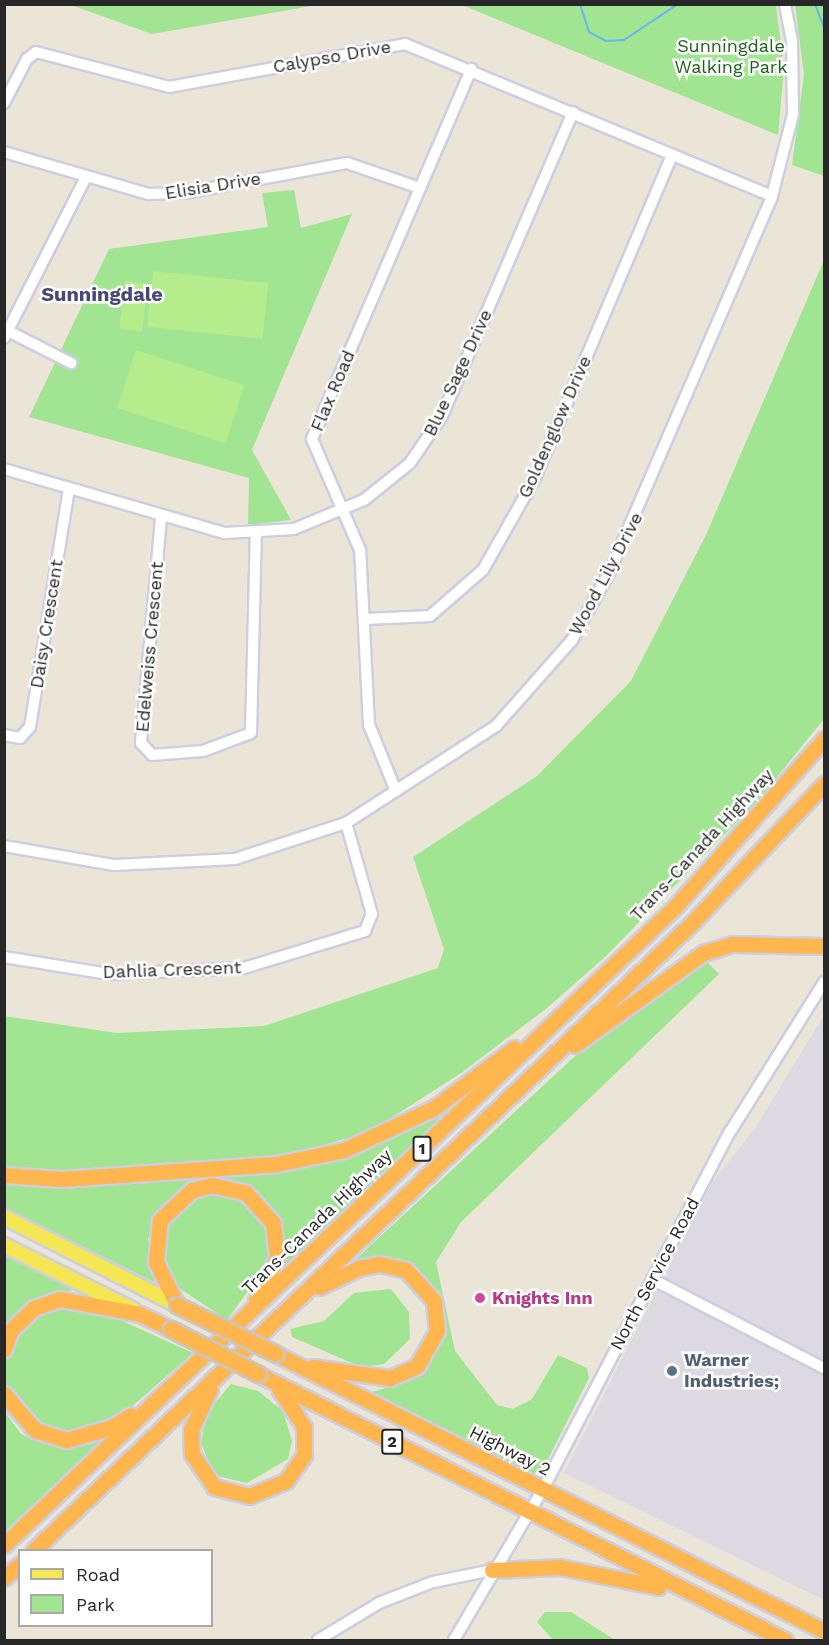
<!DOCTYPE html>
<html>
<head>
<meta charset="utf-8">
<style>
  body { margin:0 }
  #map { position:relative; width:829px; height:1645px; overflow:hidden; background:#ebe5d8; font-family:"Work Sans",sans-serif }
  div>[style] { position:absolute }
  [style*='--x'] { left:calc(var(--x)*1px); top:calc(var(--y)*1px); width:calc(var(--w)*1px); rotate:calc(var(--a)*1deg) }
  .industrial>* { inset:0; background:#ddd9e2 }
  .green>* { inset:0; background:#a1e491 }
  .pitch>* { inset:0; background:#b5ec8c; transform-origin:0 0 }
  .stream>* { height:2px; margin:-1px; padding:0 1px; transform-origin:1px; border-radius:1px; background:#66b7f1 }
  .roads { filter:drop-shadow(2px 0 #cdcee1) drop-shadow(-2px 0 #cdcee1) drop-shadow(0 2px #cdcee1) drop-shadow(0 -2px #cdcee1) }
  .minor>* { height:10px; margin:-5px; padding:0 5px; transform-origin:5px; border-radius:5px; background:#fff }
  .major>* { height:14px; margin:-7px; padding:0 7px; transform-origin:7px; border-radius:7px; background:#f4e753 }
  .highway>* { height:15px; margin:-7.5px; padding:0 7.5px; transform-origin:7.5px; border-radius:7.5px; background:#ffb64e }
  .bridges { filter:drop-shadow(2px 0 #c7c7c7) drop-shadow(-2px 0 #c7c7c7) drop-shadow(0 2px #c7c7c7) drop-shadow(0 -2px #c7c7c7) }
  .highway-bridge>* { height:15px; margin:-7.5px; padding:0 7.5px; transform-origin:7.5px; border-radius:7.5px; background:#ffb64e }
  .dots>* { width:16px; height:16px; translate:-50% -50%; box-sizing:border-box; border:3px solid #fff; border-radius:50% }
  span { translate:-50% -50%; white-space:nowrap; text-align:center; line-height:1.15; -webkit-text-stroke:5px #fff; paint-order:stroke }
  .shield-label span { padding:2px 4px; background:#fff; border:2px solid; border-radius:4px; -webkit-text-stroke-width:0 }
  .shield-label { font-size:16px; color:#272727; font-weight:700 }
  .park-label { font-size:18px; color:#1b6417 }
  .street-label { font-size:18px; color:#272727 }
  .hotel-label { font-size:18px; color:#b23c85; font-weight:700 }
  .left { translate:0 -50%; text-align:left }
  .service-label { font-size:18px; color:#4e5e75; font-weight:700 }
  .neighbourhood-label { font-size:20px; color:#474878; font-weight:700 }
  .frame { position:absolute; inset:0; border:6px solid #272727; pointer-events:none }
  .legend { position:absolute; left:18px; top:1549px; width:195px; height:78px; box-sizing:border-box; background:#fff; border:2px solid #a9a9a9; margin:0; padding:8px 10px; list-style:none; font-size:18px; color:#272727 }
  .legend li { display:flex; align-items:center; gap:12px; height:30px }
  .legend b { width:30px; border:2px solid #a9a9a9 }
</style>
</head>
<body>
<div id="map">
  <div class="industrial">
    <i style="clip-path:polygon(824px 1015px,824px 1600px,564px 1473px,713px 1181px,756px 1127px)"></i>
  </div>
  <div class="green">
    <i style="clip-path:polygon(71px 5px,71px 4px,317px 5px,152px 34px)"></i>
    <i style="clip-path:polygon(462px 5px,776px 5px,784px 68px,778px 135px)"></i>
    <i style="clip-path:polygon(795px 5px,824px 5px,824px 176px,792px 165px,804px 75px)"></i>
    <i style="clip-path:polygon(294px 190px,301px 228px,352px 214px,252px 450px,291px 520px,248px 525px,249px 478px,29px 417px,109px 249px,268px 227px,262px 193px)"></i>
    <i style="clip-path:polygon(824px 260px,824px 719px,759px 799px,606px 956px,547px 1008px,461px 1073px,371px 1131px,301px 1152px,215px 1162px,63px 1173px,5px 1170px,4px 1016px,116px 1033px,264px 1026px,438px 968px,444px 949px,413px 857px,537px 776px,631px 681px,706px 535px)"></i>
    <i style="clip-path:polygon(707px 962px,719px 974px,461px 1222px,436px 1262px,455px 1351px,497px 1405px,513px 1409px,532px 1399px,558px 1355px,587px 1368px,589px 1378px,544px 1467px,531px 1476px,368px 1393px,407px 1382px,432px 1357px,439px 1335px,437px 1315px,405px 1272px,353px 1264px,357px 1258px,587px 1045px,680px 973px)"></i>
    <i style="clip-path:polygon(481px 1080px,285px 1266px,281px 1226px,267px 1203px,236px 1182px,191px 1185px,169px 1199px,148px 1239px,156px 1283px,5px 1208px,4px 1183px,87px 1185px,322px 1163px,403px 1133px)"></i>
    <i style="clip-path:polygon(211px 1191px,242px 1196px,271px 1232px,271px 1259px,227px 1320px,170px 1282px,161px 1262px,165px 1221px,189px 1197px)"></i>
    <i style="clip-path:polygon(5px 1253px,76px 1289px,34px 1301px,5px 1325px)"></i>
    <i style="clip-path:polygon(391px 1289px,409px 1312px,410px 1339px,384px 1364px,361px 1367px,292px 1337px,290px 1329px,324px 1321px,354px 1293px)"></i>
    <i style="clip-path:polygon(62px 1304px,87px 1305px,193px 1353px,120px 1417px,71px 1434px,42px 1429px,6px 1390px,5px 1362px,10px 1341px,28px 1318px)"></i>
    <i style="clip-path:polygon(231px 1384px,258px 1391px,283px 1411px,292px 1441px,288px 1459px,247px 1483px,221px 1477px,211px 1468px,201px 1443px,206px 1414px)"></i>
    <i style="clip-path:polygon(5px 1412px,21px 1434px,44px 1444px,101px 1441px,5px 1533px)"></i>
    <i style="clip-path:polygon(545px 1612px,571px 1612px,615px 1640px,553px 1640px,537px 1622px)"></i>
  </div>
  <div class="pitch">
    <i style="left:153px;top:271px;width:116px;height:56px;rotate:6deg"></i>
    <i style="left:125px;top:281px;width:23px;height:48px;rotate:7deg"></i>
    <i style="left:136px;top:350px;width:114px;height:61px;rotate:18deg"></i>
  </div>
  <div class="stream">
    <i style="--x:580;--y:4;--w:29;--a:72"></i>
    <i style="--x:589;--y:32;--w:19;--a:28"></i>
    <i style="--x:606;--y:41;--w:18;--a:-3"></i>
    <i style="--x:624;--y:40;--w:65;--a:-33.7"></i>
    <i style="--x:815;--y:4;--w:26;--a:69"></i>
  </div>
  <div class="roads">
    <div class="minor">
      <i style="--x:4;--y:103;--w:50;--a:-62.4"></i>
      <i style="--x:27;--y:59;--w:11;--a:-38"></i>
      <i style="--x:36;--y:52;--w:138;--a:14.7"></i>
      <i style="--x:169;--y:87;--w:240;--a:-10.3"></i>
      <i style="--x:405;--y:44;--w:397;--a:22.5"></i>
      <i style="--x:4;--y:152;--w:151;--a:16.2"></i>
      <i style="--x:149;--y:194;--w:36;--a:-2"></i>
      <i style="--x:185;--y:193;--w:165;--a:-10.5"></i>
      <i style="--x:347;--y:163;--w:77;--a:18.9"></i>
      <i style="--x:8;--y:331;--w:71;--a:26.9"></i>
      <i style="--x:4;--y:338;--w:178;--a:-63"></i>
      <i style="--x:4;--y:469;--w:230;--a:16.2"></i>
      <i style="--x:225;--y:533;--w:69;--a:-3.3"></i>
      <i style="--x:294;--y:529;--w:76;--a:-22.5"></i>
      <i style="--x:364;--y:500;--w:59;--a:-38.8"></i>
      <i style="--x:410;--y:463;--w:57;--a:-55.8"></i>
      <i style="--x:442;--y:416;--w:331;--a:-66.7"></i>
      <i style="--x:161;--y:518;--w:226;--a:95.1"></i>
      <i style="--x:141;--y:743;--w:16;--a:47"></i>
      <i style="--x:152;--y:755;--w:51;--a:-4.5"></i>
      <i style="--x:203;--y:751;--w:51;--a:-20.6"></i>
      <i style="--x:251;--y:733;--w:199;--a:-88.6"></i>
      <i style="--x:366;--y:619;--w:64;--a:-2.7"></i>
      <i style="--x:430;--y:616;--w:70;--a:-41"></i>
      <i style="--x:483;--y:570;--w:106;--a:-60.5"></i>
      <i style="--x:535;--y:478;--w:351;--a:-67"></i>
      <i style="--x:4;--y:735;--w:16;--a:11"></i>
      <i style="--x:20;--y:738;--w:15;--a:-48"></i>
      <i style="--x:30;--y:727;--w:241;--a:-80.7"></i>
      <i style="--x:396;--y:791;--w:71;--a:-112.2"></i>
      <i style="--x:369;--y:725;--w:175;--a:-92.9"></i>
      <i style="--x:360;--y:550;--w:121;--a:-113.4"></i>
      <i style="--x:312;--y:439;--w:403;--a:-66.7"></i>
      <i style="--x:4;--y:846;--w:112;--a:9.8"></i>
      <i style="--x:114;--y:865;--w:121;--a:-2.8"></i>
      <i style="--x:235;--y:859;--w:117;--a:-18"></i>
      <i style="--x:346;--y:823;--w:179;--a:-32.9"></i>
      <i style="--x:496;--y:726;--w:115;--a:-48.5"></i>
      <i style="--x:572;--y:640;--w:79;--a:-61.2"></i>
      <i style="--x:610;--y:571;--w:408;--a:-66.6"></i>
      <i style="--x:772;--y:196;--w:85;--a:-75.6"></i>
      <i style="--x:793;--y:114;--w:73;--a:-90.8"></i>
      <i style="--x:792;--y:41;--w:38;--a:-101"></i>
      <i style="--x:4;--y:957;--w:106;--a:9.2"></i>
      <i style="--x:109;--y:974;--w:135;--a:-2.5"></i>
      <i style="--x:244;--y:968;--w:127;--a:-17"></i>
      <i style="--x:365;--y:931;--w:18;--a:-68"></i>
      <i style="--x:372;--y:914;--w:95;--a:-105.9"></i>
      <i style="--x:652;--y:1279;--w:194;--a:27.4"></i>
      <i style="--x:318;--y:1640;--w:71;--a:-31.2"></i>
      <i style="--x:379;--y:1603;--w:58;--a:-21.3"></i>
      <i style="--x:433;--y:1582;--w:60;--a:-11.5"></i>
      <i style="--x:454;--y:1640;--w:175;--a:-59.5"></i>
      <i style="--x:543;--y:1489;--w:403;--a:-62.4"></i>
      <i style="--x:730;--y:1132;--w:177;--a:-57.9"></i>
    </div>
    <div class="major">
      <i style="--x:4;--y:1217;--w:194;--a:27"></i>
      <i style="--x:4;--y:1245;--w:145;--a:26.6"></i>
    </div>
    <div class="highway">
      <i style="--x:575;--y:1045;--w:158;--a:-35.7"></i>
      <i style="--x:703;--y:953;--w:31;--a:-17"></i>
      <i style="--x:733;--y:944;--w:91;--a:1.3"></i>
      <i style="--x:4;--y:1175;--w:58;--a:3.9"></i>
      <i style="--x:62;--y:1179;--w:215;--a:-4"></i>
      <i style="--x:276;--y:1164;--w:69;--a:-11.6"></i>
      <i style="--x:344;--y:1150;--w:99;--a:-25"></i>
      <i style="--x:434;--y:1108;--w:100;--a:-36.9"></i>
      <i style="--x:177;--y:1305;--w:48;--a:-116"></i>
      <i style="--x:156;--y:1262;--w:42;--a:-84.6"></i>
      <i style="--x:160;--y:1220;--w:44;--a:-43.2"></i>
      <i style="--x:192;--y:1190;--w:21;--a:-14"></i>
      <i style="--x:212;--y:1185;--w:35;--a:13"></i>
      <i style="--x:246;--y:1193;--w:40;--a:48"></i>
      <i style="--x:273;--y:1223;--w:35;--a:83"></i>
      <i style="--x:277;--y:1258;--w:47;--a:116.6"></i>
      <i style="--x:4;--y:1349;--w:20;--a:-70"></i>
      <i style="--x:11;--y:1330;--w:32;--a:-44"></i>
      <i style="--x:34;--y:1308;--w:28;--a:-19"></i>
      <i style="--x:60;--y:1299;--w:81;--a:10.6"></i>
      <i style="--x:140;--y:1314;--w:34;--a:26"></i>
      <i style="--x:276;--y:1354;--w:614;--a:26.82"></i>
      <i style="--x:312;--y:1367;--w:79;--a:8"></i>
      <i style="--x:390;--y:1378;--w:30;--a:-24"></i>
      <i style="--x:417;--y:1366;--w:40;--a:-60.3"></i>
      <i style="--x:437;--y:1331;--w:30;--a:-96"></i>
      <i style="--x:434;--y:1301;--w:42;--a:-132.1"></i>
      <i style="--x:406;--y:1270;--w:28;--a:-167"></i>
      <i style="--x:379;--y:1264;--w:20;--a:169"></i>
      <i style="--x:359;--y:1268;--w:44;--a:154.6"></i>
      <i style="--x:258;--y:1374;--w:590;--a:26.78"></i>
      <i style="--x:210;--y:1389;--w:45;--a:114.9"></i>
      <i style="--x:191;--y:1430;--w:24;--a:88"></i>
      <i style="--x:192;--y:1454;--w:40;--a:56"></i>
      <i style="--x:214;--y:1487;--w:36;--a:14"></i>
      <i style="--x:249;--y:1496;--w:40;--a:-22"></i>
      <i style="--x:286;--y:1481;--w:32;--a:-55"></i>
      <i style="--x:304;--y:1455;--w:28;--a:-90"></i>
      <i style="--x:304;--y:1427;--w:45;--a:-123.3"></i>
      <i style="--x:4;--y:1394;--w:48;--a:49.3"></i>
      <i style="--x:35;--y:1430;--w:33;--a:18"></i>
      <i style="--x:66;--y:1440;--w:48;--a:-15.8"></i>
      <i style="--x:112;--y:1427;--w:22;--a:-32"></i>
      <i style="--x:4;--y:1545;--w:926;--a:-43.56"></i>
      <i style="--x:675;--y:907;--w:225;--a:-48.4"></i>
      <i style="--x:34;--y:1550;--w:910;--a:-43.62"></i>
      <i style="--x:693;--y:922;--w:190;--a:-46.5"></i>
      <i style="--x:492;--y:1570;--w:68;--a:-2.5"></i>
      <i style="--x:560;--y:1567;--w:100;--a:11.5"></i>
      <i style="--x:4;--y:1578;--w:21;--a:-41"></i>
    </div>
  </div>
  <div class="bridges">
    <div class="highway-bridge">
      <i style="--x:177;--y:1305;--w:110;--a:26.3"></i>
      <i style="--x:171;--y:1329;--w:98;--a:27.3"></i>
    </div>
  </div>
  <div class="dots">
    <i style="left:480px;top:1298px;background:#d1479c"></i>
    <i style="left:672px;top:1371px;background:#5c6f8a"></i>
  </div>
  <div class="shield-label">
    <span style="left:422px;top:1149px">1</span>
    <span style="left:392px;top:1442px">2</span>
  </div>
  <div class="park-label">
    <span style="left:731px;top:57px">Sunningdale<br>Walking Park</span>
  </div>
  <div class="street-label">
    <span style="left:332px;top:57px;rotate:-10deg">Calypso Drive</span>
    <span style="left:213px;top:186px;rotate:-9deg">Elisia Drive</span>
    <span style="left:458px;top:373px;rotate:-65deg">Blue Sage Drive</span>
    <span style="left:333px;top:391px;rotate:-67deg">Flax Road</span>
    <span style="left:555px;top:427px;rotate:-66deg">Goldenglow Drive</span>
    <span style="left:606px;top:574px;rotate:-62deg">Wood Lily Drive</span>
    <span style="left:47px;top:624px;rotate:-81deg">Daisy Crescent</span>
    <span style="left:150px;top:647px;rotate:-85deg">Edelweiss Crescent</span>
    <span style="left:702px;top:845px;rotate:-47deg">Trans-Canada Highway</span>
    <span style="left:172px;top:970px;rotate:-2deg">Dahlia Crescent</span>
    <span style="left:317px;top:1222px;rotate:-44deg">Trans-Canada Highway</span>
    <span style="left:655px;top:1274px;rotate:-62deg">North Service Road</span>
    <span style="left:510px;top:1451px;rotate:27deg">Highway 2</span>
  </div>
  <div class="hotel-label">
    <span class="left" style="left:492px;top:1298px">Knights Inn</span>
  </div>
  <div class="service-label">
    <span class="left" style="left:684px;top:1371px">Warner<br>Industries;</span>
  </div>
  <div class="neighbourhood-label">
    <span style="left:102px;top:294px">Sunningdale</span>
  </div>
  <div class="frame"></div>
  <ul class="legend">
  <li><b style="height:8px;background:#f4e753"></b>Road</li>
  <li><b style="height:16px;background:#a1e491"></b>Park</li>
  </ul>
</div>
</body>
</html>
